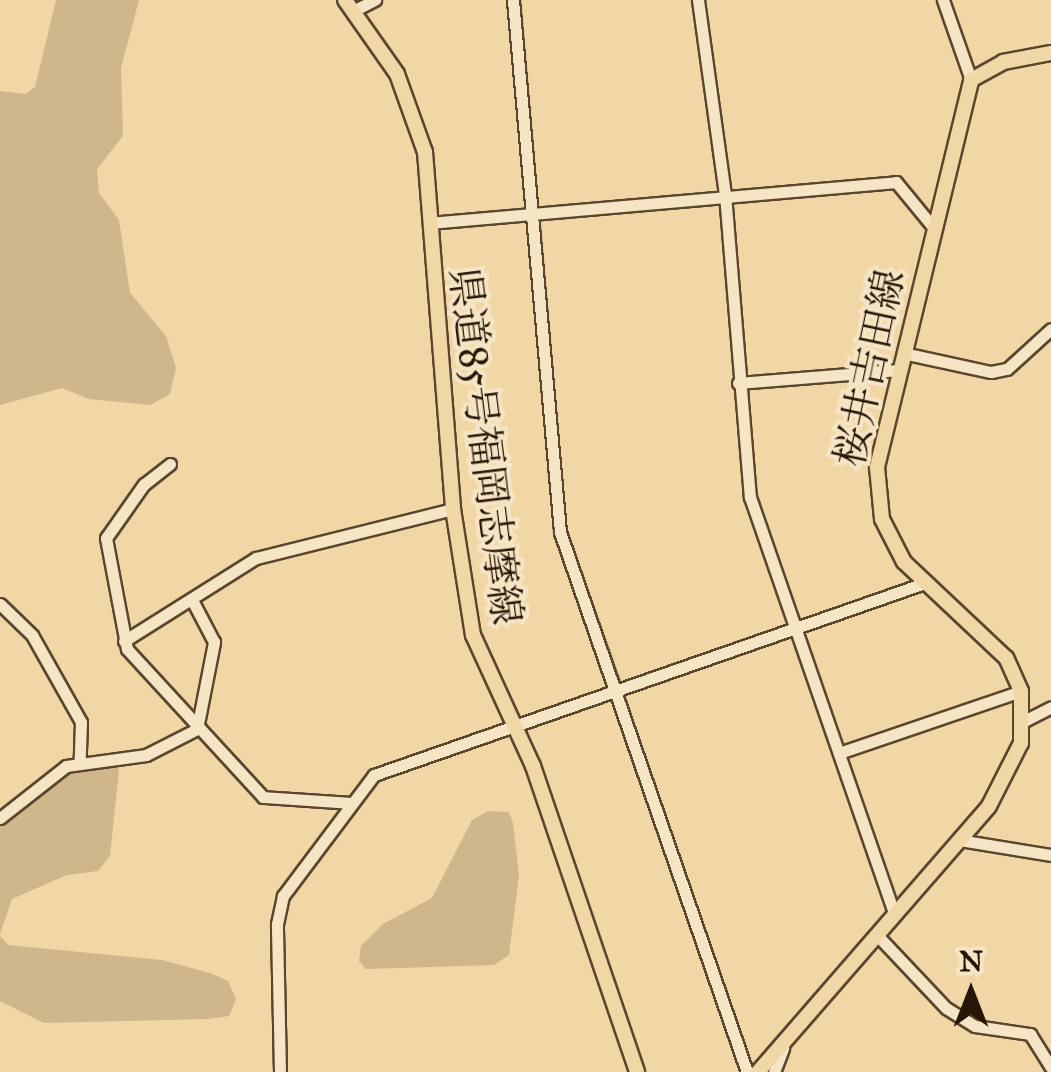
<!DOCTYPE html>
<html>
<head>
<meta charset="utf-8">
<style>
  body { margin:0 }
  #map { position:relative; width:1051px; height:1072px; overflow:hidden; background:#f1d7a6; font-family:"IM FELL Great Primer","Noto Serif JP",serif }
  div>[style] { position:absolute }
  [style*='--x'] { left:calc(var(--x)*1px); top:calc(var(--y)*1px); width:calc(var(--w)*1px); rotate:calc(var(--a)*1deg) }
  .green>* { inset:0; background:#cfb68b }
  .stream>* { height:2.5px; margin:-1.25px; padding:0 1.25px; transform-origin:1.25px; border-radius:1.25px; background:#ac956f }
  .roads { filter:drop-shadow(2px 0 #5a462d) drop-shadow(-2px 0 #5a462d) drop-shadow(0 2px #5a462d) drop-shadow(0 -2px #5a462d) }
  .minor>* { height:11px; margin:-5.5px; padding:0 5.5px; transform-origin:5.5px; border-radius:5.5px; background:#f6e5c5 }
  .major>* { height:14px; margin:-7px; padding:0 7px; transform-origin:7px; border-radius:7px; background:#f1d7a6 }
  span { translate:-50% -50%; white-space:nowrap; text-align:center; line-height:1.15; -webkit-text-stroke:8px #f6e5c5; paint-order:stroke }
  .street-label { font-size:40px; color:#271605 }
  .north { position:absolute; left:921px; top:942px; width:100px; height:100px; -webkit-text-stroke:8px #f6e5c5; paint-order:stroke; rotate:0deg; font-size:28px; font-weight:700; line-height:40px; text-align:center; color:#271605 }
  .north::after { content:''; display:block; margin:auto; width:35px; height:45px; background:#271605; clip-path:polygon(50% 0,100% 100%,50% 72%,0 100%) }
</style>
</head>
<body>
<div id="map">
  <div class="green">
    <i style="clip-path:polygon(56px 0,139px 0,121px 68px,123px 136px,97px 169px,99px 193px,119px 220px,130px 293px,166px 336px,176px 368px,170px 394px,150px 405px,89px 399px,62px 388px,0 405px,0 91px,26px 94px,35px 87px)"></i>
    <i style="clip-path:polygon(114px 760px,119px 770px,110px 856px,98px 871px,67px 875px,12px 899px,0 934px,0 821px,61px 773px)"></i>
    <i style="clip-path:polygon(488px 811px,509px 812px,513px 823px,519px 875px,509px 955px,494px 965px,366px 969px,359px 961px,361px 946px,383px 924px,432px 898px,472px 820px)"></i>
    <i style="clip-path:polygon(0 936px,8px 945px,162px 960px,210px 973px,228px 981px,236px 999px,229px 1016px,208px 1019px,44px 1023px,0 1001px)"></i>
  </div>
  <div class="stream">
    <i style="--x:520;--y:0;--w:209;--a:85.1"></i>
    <i style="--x:539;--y:216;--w:315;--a:85.1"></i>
    <i style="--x:566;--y:530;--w:161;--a:70.4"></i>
    <i style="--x:624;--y:695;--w:152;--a:71.6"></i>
  </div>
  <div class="roads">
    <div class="minor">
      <i style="--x:513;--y:0;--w:534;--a:84.95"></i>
      <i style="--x:560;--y:532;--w:571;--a:70.9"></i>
      <i style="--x:698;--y:0;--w:196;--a:82.1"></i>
      <i style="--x:725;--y:194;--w:304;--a:85.3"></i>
      <i style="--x:750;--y:497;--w:440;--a:70.9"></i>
      <i style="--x:943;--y:0;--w:85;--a:70.7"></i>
      <i style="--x:353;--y:11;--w:25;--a:-27"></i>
      <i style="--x:429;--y:223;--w:469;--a:-5"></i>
      <i style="--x:896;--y:182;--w:58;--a:50.6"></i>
      <i style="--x:903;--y:353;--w:90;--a:12.2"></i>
      <i style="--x:991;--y:372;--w:16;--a:-11"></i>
      <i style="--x:1007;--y:369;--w:59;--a:-42.3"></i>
      <i style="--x:738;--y:383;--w:161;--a:-4.6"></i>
      <i style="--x:170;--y:464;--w:33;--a:142"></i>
      <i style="--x:144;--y:484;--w:66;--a:125.1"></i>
      <i style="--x:106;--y:538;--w:113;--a:79.3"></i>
      <i style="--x:127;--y:649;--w:201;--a:47.4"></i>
      <i style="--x:263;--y:797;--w:87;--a:3.9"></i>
      <i style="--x:0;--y:604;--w:45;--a:44.1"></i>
      <i style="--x:32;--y:635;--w:100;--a:60.6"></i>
      <i style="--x:81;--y:722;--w:38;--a:92"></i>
      <i style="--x:124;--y:641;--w:156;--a:-32.2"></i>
      <i style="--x:256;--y:558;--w:203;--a:-14"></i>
      <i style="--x:1024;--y:721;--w:30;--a:-27"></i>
      <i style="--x:839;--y:753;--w:192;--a:-18.8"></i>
      <i style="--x:0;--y:818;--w:84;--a:-38.2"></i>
      <i style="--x:66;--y:766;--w:81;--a:-7.8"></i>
      <i style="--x:146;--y:755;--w:57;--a:-27"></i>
      <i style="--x:197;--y:729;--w:89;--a:-78.9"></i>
      <i style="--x:214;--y:642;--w:47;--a:-117.6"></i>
      <i style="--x:959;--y:840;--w:93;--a:9.3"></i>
      <i style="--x:877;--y:935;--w:100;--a:46.6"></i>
      <i style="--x:946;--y:1008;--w:34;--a:32"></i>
      <i style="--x:975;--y:1026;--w:56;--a:8.3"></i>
      <i style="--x:1030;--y:1034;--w:40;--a:58"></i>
      <i style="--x:280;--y:1072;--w:148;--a:-91.2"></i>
      <i style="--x:277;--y:924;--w:29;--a:-78"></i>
      <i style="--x:283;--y:896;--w:151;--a:-53.1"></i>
      <i style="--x:374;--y:775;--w:580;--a:-19.22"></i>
      <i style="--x:774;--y:1072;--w:26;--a:-69"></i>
    </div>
    <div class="major">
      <i style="--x:345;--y:0;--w:90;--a:54.9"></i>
      <i style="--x:397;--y:74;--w:83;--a:70.3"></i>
      <i style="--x:425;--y:152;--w:358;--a:85.5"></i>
      <i style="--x:453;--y:509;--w:128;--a:81"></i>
      <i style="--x:473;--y:635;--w:144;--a:65.4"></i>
      <i style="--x:533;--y:766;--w:323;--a:71.2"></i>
      <i style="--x:758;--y:1072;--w:352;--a:-49"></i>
      <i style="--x:989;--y:806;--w:71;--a:-63.1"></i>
      <i style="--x:1021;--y:743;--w:52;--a:-90"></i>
      <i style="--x:1021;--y:691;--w:36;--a:-114"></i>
      <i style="--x:1006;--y:658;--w:140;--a:-136.7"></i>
      <i style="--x:904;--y:562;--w:48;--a:-117.1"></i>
      <i style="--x:882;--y:519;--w:52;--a:-95.5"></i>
      <i style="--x:877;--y:467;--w:398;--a:-76.3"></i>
      <i style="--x:971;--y:80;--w:37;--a:-29"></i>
      <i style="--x:1003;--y:62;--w:49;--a:-10.6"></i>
    </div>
  </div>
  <div class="street-label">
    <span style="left:870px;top:368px;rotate:-78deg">桜井吉田線</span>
    <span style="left:485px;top:446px;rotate:83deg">県道85号福岡志摩線</span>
  </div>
  <div class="north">N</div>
</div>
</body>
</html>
